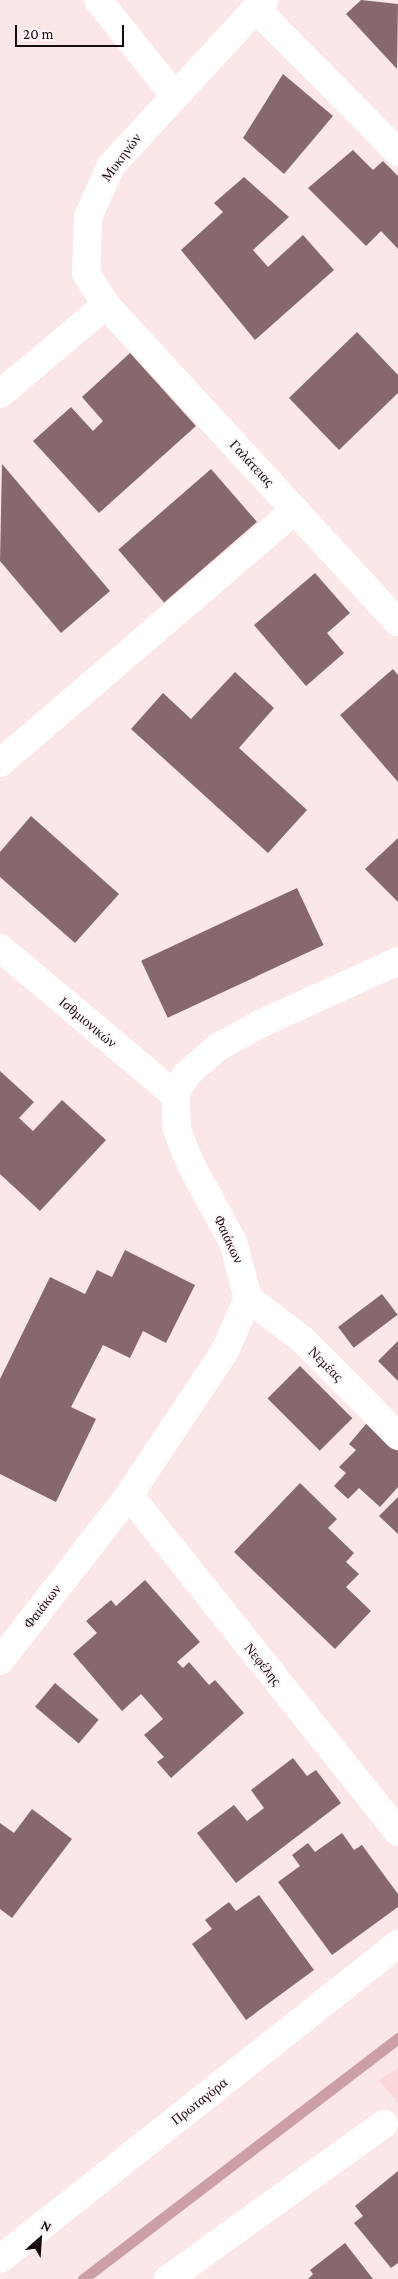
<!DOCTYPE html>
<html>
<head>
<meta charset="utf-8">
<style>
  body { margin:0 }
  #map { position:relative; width:398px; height:2279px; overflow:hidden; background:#fbe6e8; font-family:"Crimson Pro",serif }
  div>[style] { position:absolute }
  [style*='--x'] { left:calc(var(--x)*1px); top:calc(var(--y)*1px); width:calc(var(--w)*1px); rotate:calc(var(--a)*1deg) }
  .built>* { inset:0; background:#fad7db }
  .stream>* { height:11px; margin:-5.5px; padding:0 5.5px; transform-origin:5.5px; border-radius:5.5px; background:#cb9fa4 }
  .building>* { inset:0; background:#87696d; transform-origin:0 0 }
  .minor>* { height:28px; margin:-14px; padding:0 14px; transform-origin:14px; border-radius:14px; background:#fff }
  .tertiary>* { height:28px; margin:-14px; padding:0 14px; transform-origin:14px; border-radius:14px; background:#fff }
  span { translate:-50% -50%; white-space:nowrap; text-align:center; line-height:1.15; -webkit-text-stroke:4px #fef7f8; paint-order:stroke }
  .street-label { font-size:14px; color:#180d0f }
  .north { position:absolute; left:15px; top:2214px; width:50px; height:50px; -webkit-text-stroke:4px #fef7f8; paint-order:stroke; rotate:26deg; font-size:14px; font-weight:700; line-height:20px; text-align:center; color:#180d0f }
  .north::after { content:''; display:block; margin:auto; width:18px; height:22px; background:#180d0f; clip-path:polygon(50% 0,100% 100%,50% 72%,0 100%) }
  .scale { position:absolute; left:15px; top:25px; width:109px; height:22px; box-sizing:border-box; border:2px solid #180d0f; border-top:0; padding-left:6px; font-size:15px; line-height:18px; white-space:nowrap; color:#180d0f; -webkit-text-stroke:4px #fef7f8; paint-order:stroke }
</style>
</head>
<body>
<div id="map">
  <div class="built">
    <i style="clip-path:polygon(398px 2068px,398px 2103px,379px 2080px)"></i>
  </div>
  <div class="stream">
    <i style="--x:83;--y:2279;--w:397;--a:-37.4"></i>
  </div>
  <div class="building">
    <i style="clip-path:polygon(361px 0,398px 4px,397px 69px,346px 14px)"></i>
    <i style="clip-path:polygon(283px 74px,333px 116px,284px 174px,243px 138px)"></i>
    <i style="clip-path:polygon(353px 150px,373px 170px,383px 161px,398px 176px,398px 249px,381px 231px,366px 246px,308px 188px)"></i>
    <i style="clip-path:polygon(244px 177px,289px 217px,253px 250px,268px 267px,303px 235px,334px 270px,255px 340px,181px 250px,223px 212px,214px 203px)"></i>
    <i style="clip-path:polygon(357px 332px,398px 375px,398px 393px,339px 450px,289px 398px)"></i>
    <i style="clip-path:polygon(130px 353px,196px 426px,99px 513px,33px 441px,71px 407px,93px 431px,103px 421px,82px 397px)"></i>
    <i style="clip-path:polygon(2px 464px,110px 591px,61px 633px,0 561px)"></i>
    <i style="left:211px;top:469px;width:70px;height:123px;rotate:49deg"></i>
    <i style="clip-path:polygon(315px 573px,350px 613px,327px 633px,344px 653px,306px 686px,254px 625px)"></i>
    <i style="clip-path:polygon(393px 669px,398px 675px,398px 782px,340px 715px)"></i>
    <i style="clip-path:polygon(235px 672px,274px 708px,239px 748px,307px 810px,268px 853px,131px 729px,163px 693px,191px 719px)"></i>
    <i style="clip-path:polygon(31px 816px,119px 894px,75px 943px,0 877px,0 852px)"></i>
    <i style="clip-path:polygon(398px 838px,398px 902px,365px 869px)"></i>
    <i style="left:297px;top:888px;width:63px;height:172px;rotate:65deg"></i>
    <i style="clip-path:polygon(0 1071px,34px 1102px,19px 1118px,33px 1131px,62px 1100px,106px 1140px,40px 1211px,0 1174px)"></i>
    <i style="clip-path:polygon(125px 1250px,195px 1285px,166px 1343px,143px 1331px,130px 1358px,103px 1345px,71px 1407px,96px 1419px,56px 1502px,0 1474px,0 1379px,50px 1277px,85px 1294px,97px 1270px,112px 1277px)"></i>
    <i style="left:382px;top:1294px;width:26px;height:55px;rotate:53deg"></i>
    <i style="clip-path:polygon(398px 1341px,398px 1381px,378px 1361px)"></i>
    <i style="left:300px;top:1366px;width:74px;height:46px;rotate:45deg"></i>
    <i style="clip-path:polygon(367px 1423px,398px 1451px,398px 1487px,380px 1507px,359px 1488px,348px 1499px,334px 1486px,346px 1473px,339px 1467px,356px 1450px,349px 1444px)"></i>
    <i style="clip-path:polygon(300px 1483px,337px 1519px,328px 1528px,354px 1553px,346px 1562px,359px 1574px,346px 1587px,371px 1611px,335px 1649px,234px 1552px)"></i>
    <i style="clip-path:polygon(398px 1497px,398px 1534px,379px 1516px)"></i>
    <i style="clip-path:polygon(145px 1580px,200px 1642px,177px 1662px,183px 1668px,189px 1662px,209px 1685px,215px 1680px,244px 1713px,171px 1778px,157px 1762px,164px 1757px,144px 1735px,163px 1719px,141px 1694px,122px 1711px,73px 1654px,97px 1633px,86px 1621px,111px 1600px,116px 1606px)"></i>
    <i style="left:55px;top:1683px;width:57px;height:31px;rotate:40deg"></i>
    <i style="clip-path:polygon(293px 1758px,307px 1776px,316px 1770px,341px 1803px,236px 1883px,197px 1833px,234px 1805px,247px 1821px,264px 1808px,251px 1790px)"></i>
    <i style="clip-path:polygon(32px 1809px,72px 1839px,12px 1918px,0 1909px,0 1823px,14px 1833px)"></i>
    <i style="clip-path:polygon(342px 1833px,354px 1850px,362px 1845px,398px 1894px,398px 1907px,332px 1955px,278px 1882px,300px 1866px,292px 1855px,308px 1843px,315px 1852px)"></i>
    <i style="clip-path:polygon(259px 1895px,314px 1970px,246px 2020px,192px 1944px,212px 1929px,205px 1920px,229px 1902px,236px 1911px)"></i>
    <i style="clip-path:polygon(398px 2171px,398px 2263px,391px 2268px,354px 2223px,363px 2216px,355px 2206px)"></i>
    <i style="clip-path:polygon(345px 2243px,373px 2279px,308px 2279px,313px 2274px,310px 2270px)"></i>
  </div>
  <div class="minor">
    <i style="--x:98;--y:0;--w:122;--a:51.3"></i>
    <i style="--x:264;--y:0;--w:226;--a:132.7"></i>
    <i style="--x:111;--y:166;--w:56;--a:114.3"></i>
    <i style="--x:88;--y:217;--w:56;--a:92"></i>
    <i style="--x:86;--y:273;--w:38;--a:58"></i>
    <i style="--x:106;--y:305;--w:431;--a:47.4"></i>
    <i style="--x:256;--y:9;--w:202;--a:45.2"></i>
    <i style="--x:0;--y:394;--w:138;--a:-40"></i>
    <i style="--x:0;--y:763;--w:389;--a:-40.6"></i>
    <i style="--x:0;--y:948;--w:229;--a:40"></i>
    <i style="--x:248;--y:1298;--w:69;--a:37.4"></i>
    <i style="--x:303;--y:1340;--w:135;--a:45.3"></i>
    <i style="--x:129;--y:1495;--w:431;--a:51.4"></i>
    <i style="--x:0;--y:2259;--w:508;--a:-38.36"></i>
    <i style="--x:168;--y:2279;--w:266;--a:-35.7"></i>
  </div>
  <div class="tertiary">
    <i style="--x:0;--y:1661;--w:210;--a:-52.1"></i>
    <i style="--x:129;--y:1495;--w:173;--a:-56.3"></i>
    <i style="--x:225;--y:1351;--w:58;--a:-66.5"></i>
    <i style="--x:248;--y:1298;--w:58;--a:-105"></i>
    <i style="--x:233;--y:1242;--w:88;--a:-118.6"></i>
    <i style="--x:191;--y:1165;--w:38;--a:-112"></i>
    <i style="--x:177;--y:1130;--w:35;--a:-93"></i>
    <i style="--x:175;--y:1095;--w:23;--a:-61"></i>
    <i style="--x:186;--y:1075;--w:43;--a:-41.2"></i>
    <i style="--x:218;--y:1047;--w:48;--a:-28.7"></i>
    <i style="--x:260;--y:1024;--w:152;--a:-24.5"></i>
  </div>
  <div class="street-label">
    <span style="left:121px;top:157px;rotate:-53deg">Μυκηνών</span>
    <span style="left:252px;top:463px;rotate:47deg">Γαλάτειας</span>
    <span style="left:88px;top:1022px;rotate:40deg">Ισθμιονικών</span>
    <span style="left:229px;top:1239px;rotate:65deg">Φαιάκων</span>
    <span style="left:326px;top:1364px;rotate:45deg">Νεμέας</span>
    <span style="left:42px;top:1606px;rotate:-52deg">Φαιάκων</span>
    <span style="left:263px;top:1664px;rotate:51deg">Νεφέλης</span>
    <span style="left:199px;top:2101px;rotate:-38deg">Πρωταγόρα</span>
  </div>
  <div class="north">N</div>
  <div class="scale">20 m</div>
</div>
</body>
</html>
